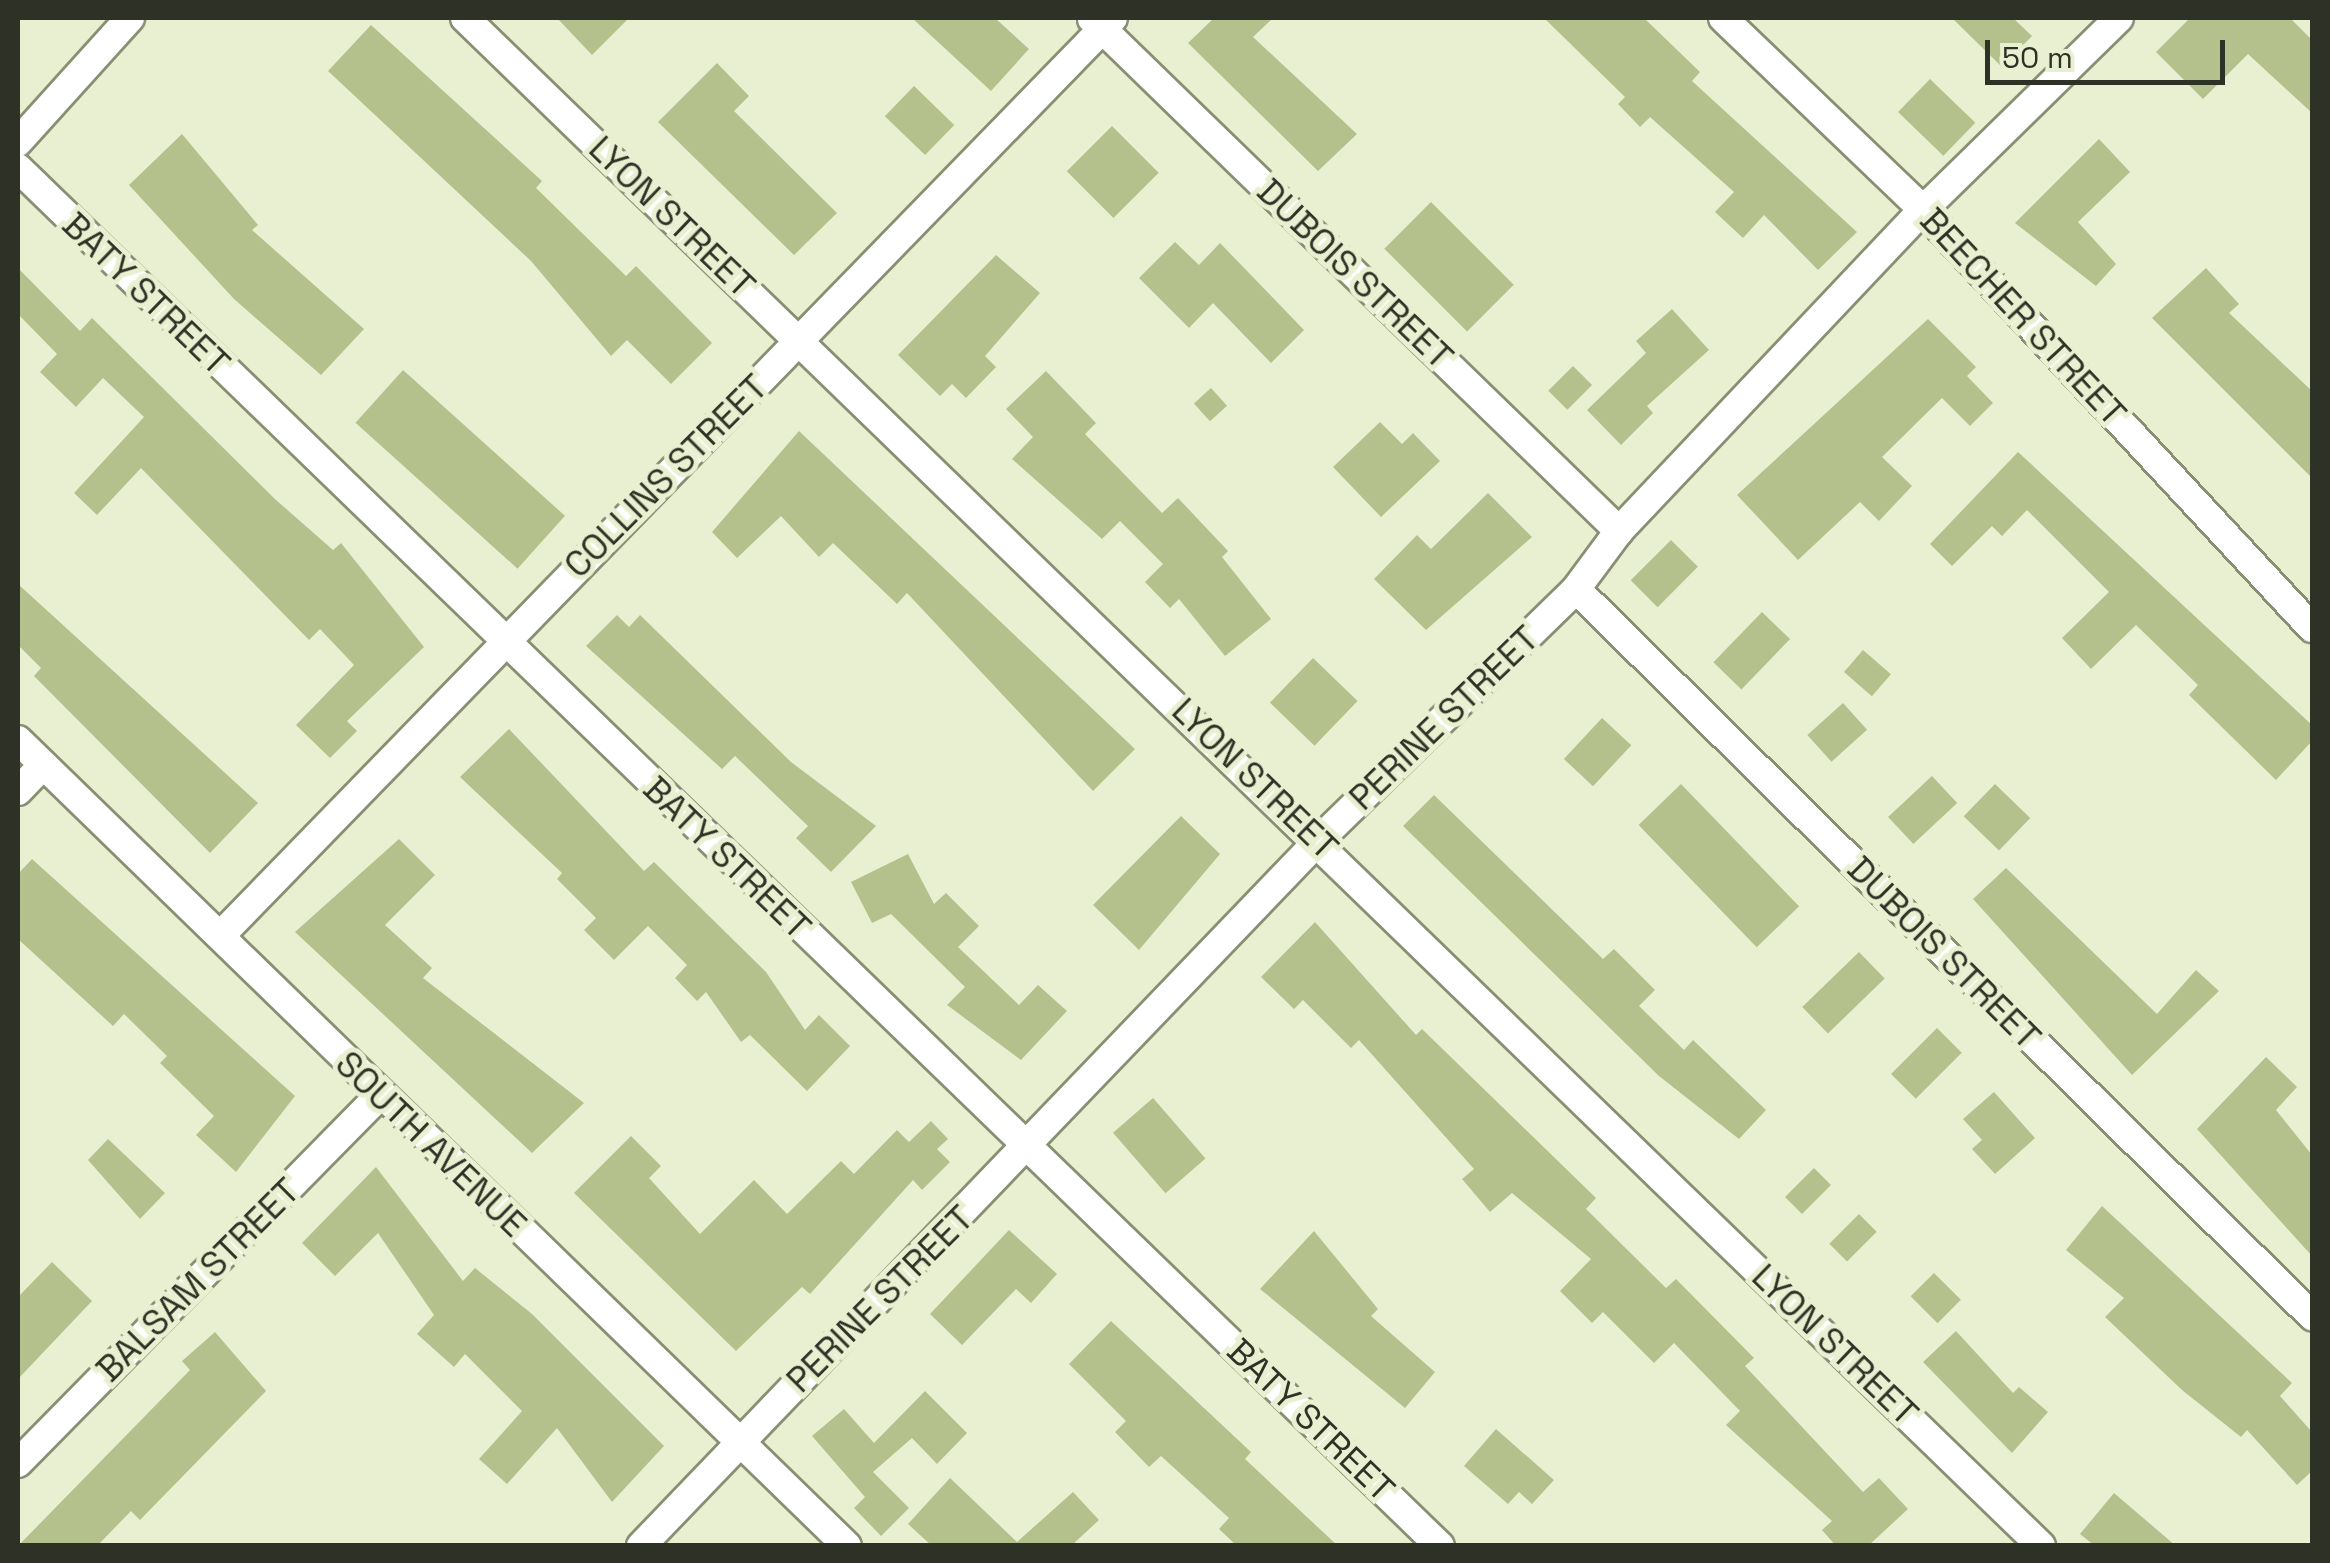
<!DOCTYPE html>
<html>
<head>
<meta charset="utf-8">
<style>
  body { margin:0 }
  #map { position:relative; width:2330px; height:1563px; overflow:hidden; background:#e9f0d1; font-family:"Space Grotesk",sans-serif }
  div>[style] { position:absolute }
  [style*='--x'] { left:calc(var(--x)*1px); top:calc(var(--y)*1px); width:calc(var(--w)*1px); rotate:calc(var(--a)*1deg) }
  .building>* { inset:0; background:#b5c18c; transform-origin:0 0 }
  .roads { filter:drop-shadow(2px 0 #888f73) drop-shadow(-2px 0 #888f73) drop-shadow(0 2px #888f73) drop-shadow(0 -2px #888f73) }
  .minor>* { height:28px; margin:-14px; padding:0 14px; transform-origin:14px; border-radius:14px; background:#fff }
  span { translate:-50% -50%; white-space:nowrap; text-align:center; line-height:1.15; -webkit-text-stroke:10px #e9f0d1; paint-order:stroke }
  .street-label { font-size:35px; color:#2e3125 }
  .frame { position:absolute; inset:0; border:20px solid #2e3125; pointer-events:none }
  .scale { position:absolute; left:1985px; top:40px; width:240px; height:45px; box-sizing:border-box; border:5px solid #2e3125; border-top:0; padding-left:12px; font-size:30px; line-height:35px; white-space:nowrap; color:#2e3125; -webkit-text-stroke:8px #e9f0d1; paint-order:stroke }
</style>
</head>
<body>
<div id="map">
  <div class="building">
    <i style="clip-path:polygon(557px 18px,629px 18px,592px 55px)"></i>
    <i style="clip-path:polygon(912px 18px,995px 18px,1029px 49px,991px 91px)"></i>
    <i style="clip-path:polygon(1214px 18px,1273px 18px,1253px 37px,1357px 134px,1318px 171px,1188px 43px)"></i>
    <i style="clip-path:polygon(1544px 18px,1644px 18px,1700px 72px,1692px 81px,1857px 232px,1818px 270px,1764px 215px,1743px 238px,1715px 212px,1734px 192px,1650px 117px,1640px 127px,1618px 104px,1625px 97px)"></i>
    <i style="clip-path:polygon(1952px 18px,2013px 18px,2032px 36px,2002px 67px)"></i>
    <i style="clip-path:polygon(2190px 18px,2290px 18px,2312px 40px,2312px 113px,2248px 54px,2203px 99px,2156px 52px)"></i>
    <i style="clip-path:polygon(371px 25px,542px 181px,536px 188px,626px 276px,636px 266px,712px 343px,671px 384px,627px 340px,611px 356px,531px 261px,328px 71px)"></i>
    <i style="clip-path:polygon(717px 63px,749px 96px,734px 111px,837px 213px,794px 255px,658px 122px)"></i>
    <i style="left:1930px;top:79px;width:63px;height:46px;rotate:44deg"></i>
    <i style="left:914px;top:86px;width:56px;height:42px;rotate:44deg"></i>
    <i style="left:1112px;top:126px;width:66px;height:64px;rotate:45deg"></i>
    <i style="clip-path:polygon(182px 134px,258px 225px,252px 230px,364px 329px,321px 375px,234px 299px,129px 185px)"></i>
    <i style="clip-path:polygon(2099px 139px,2130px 172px,2078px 222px,2116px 264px,2096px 286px,2015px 223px)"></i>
    <i style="left:1431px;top:202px;width:117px;height:66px;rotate:45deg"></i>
    <i style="clip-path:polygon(1175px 242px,1199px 265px,1220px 243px,1304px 330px,1271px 363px,1213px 303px,1189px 328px,1139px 278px)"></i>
    <i style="clip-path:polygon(996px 255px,1040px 293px,985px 356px,996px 367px,966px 398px,952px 384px,940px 396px,898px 355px)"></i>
    <i style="clip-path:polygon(18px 268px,80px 331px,92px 318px,276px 500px,333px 550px,341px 543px,424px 647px,347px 721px,357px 731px,330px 758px,296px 725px,354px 665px,320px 629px,309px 640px,141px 468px,97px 515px,74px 493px,144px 417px,103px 378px,76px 407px,40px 372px,57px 354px,18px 314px)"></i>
    <i style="clip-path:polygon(2206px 268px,2239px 304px,2229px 313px,2312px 391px,2312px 478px,2152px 318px)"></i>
    <i style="clip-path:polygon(1672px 309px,1709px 350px,1647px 406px,1653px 413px,1621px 445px,1587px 410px,1646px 353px,1636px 341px)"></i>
    <i style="clip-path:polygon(1928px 319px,1976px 367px,1967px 376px,1993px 403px,1970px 426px,1942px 398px,1882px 457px,1912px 486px,1879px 521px,1860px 502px,1798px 560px,1737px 495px)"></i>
    <i style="left:1573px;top:366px;width:27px;height:35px;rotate:45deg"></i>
    <i style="left:403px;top:370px;width:218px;height:71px;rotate:42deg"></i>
    <i style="clip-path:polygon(1046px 371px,1096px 423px,1085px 434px,1162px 513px,1178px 498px,1228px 551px,1222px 557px,1271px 619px,1225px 656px,1179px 599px,1170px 608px,1145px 582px,1163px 564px,1120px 521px,1102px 539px,1012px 459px,1033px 437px,1006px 409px)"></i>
    <i style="left:1211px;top:388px;width:24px;height:23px;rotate:48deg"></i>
    <i style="clip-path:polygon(1380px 422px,1402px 444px,1413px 433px,1440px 461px,1381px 517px,1333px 467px)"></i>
    <i style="clip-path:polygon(799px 431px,1135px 749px,1093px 791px,907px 593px,897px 604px,833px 543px,819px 557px,781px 516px,737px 558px,712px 532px)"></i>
    <i style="clip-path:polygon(2018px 452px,2312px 725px,2312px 741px,2276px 780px,2189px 695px,2198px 685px,2136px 625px,2091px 669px,2062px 638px,2109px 592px,2027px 510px,2002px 536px,1992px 526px,1952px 566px,1930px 544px)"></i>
    <i style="clip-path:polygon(1488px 493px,1532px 537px,1426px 630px,1374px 579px,1417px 535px,1431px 549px)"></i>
    <i style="left:1671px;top:540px;width:38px;height:57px;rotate:45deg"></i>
    <i style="clip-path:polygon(18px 584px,258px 803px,210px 853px,34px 676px,41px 668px,18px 645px)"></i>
    <i style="left:1762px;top:612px;width:39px;height:70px;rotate:44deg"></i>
    <i style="clip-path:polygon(617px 615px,629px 627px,640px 615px,791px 762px,876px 826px,831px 872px,796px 838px,808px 826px,735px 756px,722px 769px,586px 646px)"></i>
    <i style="left:1863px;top:650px;width:37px;height:29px;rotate:41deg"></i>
    <i style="left:1313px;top:658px;width:62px;height:62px;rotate:44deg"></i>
    <i style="left:1843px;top:703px;width:36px;height:48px;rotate:48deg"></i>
    <i style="left:1602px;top:718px;width:40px;height:56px;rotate:43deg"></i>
    <i style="clip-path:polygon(509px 729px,644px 871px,654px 862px,766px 972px,805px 1030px,819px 1015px,850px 1046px,807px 1091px,750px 1035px,741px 1042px,706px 992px,697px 1001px,675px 978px,687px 965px,648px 926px,614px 960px,584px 930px,596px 918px,557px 879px,562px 873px,460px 777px)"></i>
    <i style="left:1932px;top:776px;width:37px;height:60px;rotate:47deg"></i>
    <i style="left:1681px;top:784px;width:170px;height:59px;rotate:46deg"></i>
    <i style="left:1995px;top:784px;width:49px;height:45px;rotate:44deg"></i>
    <i style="clip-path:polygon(1434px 795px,1603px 959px,1614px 949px,1655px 990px,1639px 1006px,1684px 1050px,1693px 1040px,1766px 1110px,1739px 1139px,1659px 1076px,1403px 826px)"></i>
    <i style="clip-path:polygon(1181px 816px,1220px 854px,1139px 950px,1093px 905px)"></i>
    <i style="clip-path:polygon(399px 839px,435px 875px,385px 925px,432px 968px,423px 978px,584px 1103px,532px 1153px,295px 932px)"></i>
    <i style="clip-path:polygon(908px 854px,934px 904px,946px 893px,979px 926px,958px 947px,1019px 1005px,1038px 985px,1067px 1011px,1021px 1060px,947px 1005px,965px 987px,891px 914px,872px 923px,851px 882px)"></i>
    <i style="clip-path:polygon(32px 859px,295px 1096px,236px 1172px,196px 1135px,214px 1116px,160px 1063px,167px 1056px,124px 1014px,113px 1026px,18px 939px,18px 874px)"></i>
    <i style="clip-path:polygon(2006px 868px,2157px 1014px,2196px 970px,2219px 991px,2132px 1075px,1973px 899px)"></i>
    <i style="clip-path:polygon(1315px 922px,1416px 1035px,1422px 1029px,1596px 1198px,1586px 1209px,1666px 1288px,1676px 1279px,1754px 1358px,1745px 1366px,1863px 1492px,1879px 1478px,1908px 1509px,1868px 1546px,1836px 1546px,1822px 1530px,1832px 1521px,1726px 1425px,1740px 1411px,1674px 1343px,1654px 1363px,1603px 1312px,1592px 1323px,1560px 1291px,1591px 1259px,1512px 1193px,1490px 1212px,1462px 1179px,1474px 1169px,1359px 1040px,1351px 1048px,1303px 1000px,1294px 1009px,1261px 977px)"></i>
    <i style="left:1859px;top:952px;width:37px;height:79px;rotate:46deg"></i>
    <i style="left:1937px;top:1028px;width:35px;height:65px;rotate:45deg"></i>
    <i style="clip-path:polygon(2266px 1057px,2297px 1087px,2276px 1110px,2312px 1155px,2312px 1256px,2197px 1129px)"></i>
    <i style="clip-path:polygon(1994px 1092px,2035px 1138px,1995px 1174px,1972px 1149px,1982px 1140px,1963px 1119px)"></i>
    <i style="left:1153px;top:1098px;width:80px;height:53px;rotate:49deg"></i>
    <i style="clip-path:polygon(931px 1121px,948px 1139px,937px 1149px,950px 1162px,922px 1190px,913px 1180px,810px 1294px,802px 1287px,736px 1351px,574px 1193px,631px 1136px,661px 1166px,649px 1178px,700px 1234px,754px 1180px,787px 1214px,841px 1161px,854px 1174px,897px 1130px,909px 1142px)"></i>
    <i style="clip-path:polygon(108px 1139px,165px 1193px,140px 1219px,88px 1160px)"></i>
    <i style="clip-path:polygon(376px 1167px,463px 1281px,475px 1268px,532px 1314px,664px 1446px,612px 1502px,557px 1428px,507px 1484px,479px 1459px,522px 1411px,465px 1354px,454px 1367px,417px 1334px,434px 1315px,378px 1233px,335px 1276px,302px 1243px)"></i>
    <i style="left:1814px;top:1168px;width:24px;height:41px;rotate:45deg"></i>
    <i style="clip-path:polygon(2102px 1206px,2292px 1383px,2280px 1396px,2312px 1432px,2312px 1471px,2297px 1485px,2247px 1430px,2241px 1437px,2182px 1390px,2105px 1317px,2124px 1298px,2066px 1250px)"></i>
    <i style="left:1859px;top:1214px;width:25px;height:42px;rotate:45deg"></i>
    <i style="clip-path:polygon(1009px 1230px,1057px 1274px,1031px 1303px,1016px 1289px,962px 1345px,930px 1314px)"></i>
    <i style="clip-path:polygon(1314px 1231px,1378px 1309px,1371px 1316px,1435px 1372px,1405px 1408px,1260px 1289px)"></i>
    <i style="clip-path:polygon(52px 1262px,92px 1301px,18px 1379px,18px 1297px)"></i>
    <i style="left:1934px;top:1273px;width:38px;height:33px;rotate:45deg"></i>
    <i style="clip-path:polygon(1111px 1321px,1251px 1452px,1245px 1459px,1338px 1546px,1237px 1546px,1219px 1529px,1229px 1518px,1161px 1456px,1149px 1467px,1115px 1432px,1126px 1421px,1069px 1364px)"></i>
    <i style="clip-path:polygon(1956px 1331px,2013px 1393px,2019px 1387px,2048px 1412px,2012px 1453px,1923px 1362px)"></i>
    <i style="clip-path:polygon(215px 1332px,266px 1391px,140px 1520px,131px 1511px,97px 1546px,18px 1546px,190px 1370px,182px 1361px)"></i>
    <i style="clip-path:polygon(925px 1391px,967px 1433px,937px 1464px,912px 1438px,873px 1472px,909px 1508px,881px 1536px,854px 1508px,865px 1497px,812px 1436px,844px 1409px,874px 1443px)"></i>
    <i style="clip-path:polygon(1496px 1429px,1554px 1480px,1532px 1504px,1519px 1492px,1508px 1504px,1464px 1466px)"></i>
    <i style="clip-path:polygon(950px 1478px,1017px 1542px,1073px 1492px,1099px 1520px,1071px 1546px,932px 1546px,908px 1524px)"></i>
    <i style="clip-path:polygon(2114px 1493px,2176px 1546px,2095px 1546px,2080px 1534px)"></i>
  </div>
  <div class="roads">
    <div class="minor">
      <i style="--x:465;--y:18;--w:2195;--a:44.11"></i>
      <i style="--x:1723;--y:18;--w:277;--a:43.8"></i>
      <i style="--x:1923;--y:210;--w:571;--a:47.06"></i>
      <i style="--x:1092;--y:19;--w:735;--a:44.17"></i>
      <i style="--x:18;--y:142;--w:167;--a:-47.9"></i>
      <i style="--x:18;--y:168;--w:1980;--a:44.1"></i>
      <i style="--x:1576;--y:589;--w:1035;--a:44.65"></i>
      <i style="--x:18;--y:740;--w:1156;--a:44.19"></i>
      <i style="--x:18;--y:791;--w:36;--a:-46"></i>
      <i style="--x:221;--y:935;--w:1279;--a:-45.79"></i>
      <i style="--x:18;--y:1463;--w:515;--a:-45.47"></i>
      <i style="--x:641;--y:1546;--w:979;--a:-46.16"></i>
      <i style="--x:1319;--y:840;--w:359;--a:-44.3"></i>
      <i style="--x:1576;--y:589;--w:72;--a:-53.4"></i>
      <i style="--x:1619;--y:531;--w:442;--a:-46.6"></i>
      <i style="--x:1923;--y:210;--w:274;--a:-44.4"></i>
    </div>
  </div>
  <div class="street-label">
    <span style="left:672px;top:217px;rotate:44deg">LYON STREET</span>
    <span style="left:1355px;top:274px;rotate:44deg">DUBOIS STREET</span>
    <span style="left:146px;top:294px;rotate:44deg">BATY STREET</span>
    <span style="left:2023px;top:317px;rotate:47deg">BEECHER STREET</span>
    <span style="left:666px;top:476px;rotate:-45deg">COLLINS STREET</span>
    <span style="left:1444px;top:718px;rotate:-44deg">PERINE STREET</span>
    <span style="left:1255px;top:779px;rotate:44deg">LYON STREET</span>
    <span style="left:727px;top:858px;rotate:44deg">BATY STREET</span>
    <span style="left:1944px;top:953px;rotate:45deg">DUBOIS STREET</span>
    <span style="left:431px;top:1144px;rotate:44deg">SOUTH AVENUE</span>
    <span style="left:198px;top:1280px;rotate:-45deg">BALSAM STREET</span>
    <span style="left:880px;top:1299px;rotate:-45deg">PERINE STREET</span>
    <span style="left:1835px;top:1345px;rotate:44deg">LYON STREET</span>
    <span style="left:1311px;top:1420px;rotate:44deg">BATY STREET</span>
  </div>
  <div class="frame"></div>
  <div class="scale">50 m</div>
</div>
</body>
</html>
